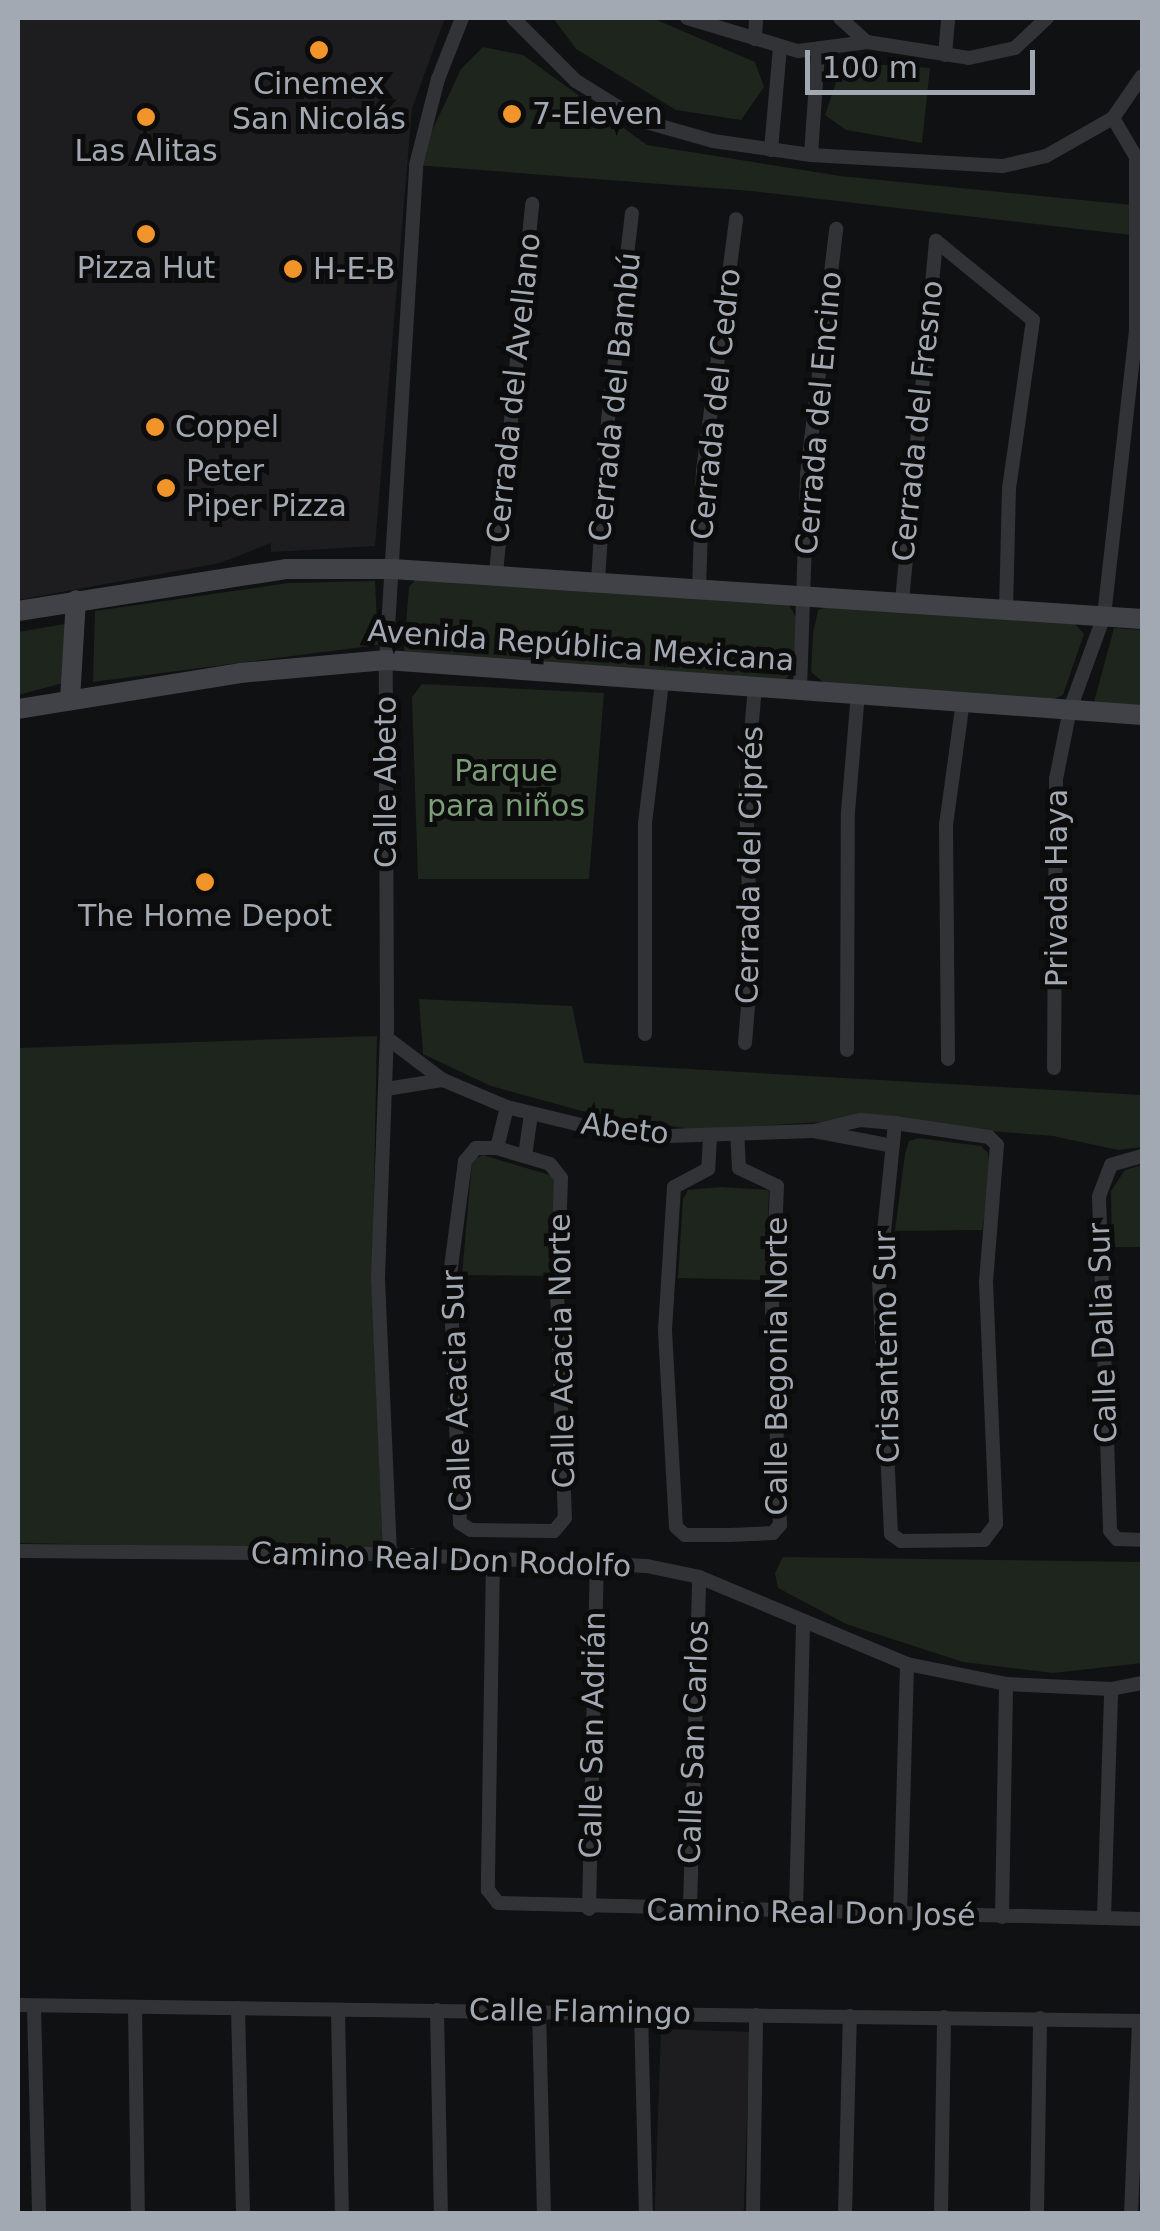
<!DOCTYPE html>
<html>
<head>
<meta charset="utf-8">
<style>
  body { margin:0 }
  #map { position:relative; width:1160px; height:2231px; overflow:hidden; background:#101112; font-family:"DejaVu Sans",sans-serif }
  div>[style] { position:absolute }
  [style*='--x'] { left:calc(var(--x)*1px); top:calc(var(--y)*1px); width:calc(var(--w)*1px); rotate:calc(var(--a)*1deg) }
  .built>* { inset:0; background:#1d1d1f; transform-origin:0 0 }
  .green>* { inset:0; background:#1d251d }
  .street>* { height:14px; margin:-7px; padding:0 7px; transform-origin:7px; border-radius:7px; background:#323337 }
  .secondary>* { height:20px; margin:-10px; padding:0 10px; transform-origin:10px; border-radius:10px; background:#404247 }
  .dots>* { width:28px; height:28px; translate:-50% -50%; box-sizing:border-box; border:5px solid #0c0c0d; border-radius:50% }
  span { translate:-50% -50%; white-space:nowrap; text-align:center; line-height:1.15; -webkit-text-stroke:10px #0c0c0d; paint-order:stroke }
  .poi-label { font-size:30px; color:#a2a9b3 }
  .left { translate:0 -50%; text-align:left }
  .street-label { font-size:30px; color:#a2a9b3 }
  .park-label { font-size:30px; color:#7b9e78 }
  .frame { position:absolute; inset:0; border:20px solid #a2a9b3; pointer-events:none }
  .scale { position:absolute; left:805px; top:50px; width:230px; height:45px; box-sizing:border-box; border:5px solid #a2a9b3; border-top:0; padding-left:12px; font-size:30px; line-height:35px; white-space:nowrap; color:#a2a9b3; -webkit-text-stroke:8px #0c0c0d; paint-order:stroke }
</style>
</head>
<body>
<div id="map">
  <div class="built">
    <i style="clip-path:polygon(18px 18px,445px 18px,412px 108px,375px 546px,271px 552px,271px 543px,220px 563px,18px 600px)"></i>
    <i style="left:661px;top:2029px;width:89px;height:184px;rotate:2deg"></i>
  </div>
  <div class="green">
    <i style="clip-path:polygon(553px 18px,652px 18px,755px 62px,764px 87px,741px 120px,676px 110px,576px 49px)"></i>
    <i style="clip-path:polygon(483px 47px,523px 55px,647px 145px,840px 176px,1142px 206px,1140px 236px,751px 191px,416px 165px,461px 69px)"></i>
    <i style="clip-path:polygon(857px 63px,930px 68px,922px 143px,846px 130px,825px 115px,840px 70px)"></i>
    <i style="clip-path:polygon(418px 577px,789px 605px,796px 617px,794px 670px,785px 680px,411px 657px,404px 650px,409px 587px)"></i>
    <i style="clip-path:polygon(375px 581px,378px 645px,93px 682px,95px 611px,289px 583px)"></i>
    <i style="clip-path:polygon(833px 605px,1073px 622px,1084px 634px,1063px 695px,1049px 701px,829px 687px,811px 672px,813px 634px,818px 610px)"></i>
    <i style="clip-path:polygon(65px 624px,63px 683px,18px 695px,18px 632px)"></i>
    <i style="clip-path:polygon(1114px 628px,1142px 630px,1142px 706px,1094px 702px)"></i>
    <i style="clip-path:polygon(422px 684px,604px 693px,589px 879px,418px 879px,412px 697px)"></i>
    <i style="clip-path:polygon(419px 999px,572px 1006px,584px 1063px,1142px 1095px,1142px 1147px,1118px 1150px,1053px 1136px,852px 1120px,695px 1130px,582px 1111px,491px 1086px,423px 1054px)"></i>
    <i style="clip-path:polygon(377px 1036px,372px 1291px,383px 1550px,18px 1543px,18px 1048px)"></i>
    <i style="clip-path:polygon(918px 1138px,981px 1146px,988px 1153px,991px 1180px,982px 1230px,895px 1231px,905px 1154px,909px 1141px)"></i>
    <i style="clip-path:polygon(483px 1155px,556px 1177px,551px 1276px,462px 1275px,472px 1160px)"></i>
    <i style="clip-path:polygon(1142px 1165px,1142px 1247px,1112px 1247px,1111px 1191px,1125px 1170px)"></i>
    <i style="clip-path:polygon(721px 1187px,769px 1190px,766px 1280px,678px 1278px,683px 1199px,688px 1190px)"></i>
    <i style="clip-path:polygon(783px 1557px,1142px 1562px,1142px 1663px,1053px 1673px,963px 1662px,846px 1624px,778px 1588px,775px 1573px)"></i>
  </div>
  <div class="street">
    <i style="--x:513;--y:18;--w:89;--a:45"></i>
    <i style="--x:576;--y:81;--w:74;--a:31.8"></i>
    <i style="--x:639;--y:120;--w:77;--a:15.8"></i>
    <i style="--x:713;--y:141;--w:99;--a:8.1"></i>
    <i style="--x:811;--y:155;--w:192;--a:3.3"></i>
    <i style="--x:1003;--y:166;--w:44;--a:-13.1"></i>
    <i style="--x:1046;--y:156;--w:77;--a:-29.6"></i>
    <i style="--x:1113;--y:118;--w:51;--a:-55.4"></i>
    <i style="--x:687;--y:18;--w:116;--a:16.6"></i>
    <i style="--x:798;--y:51;--w:70;--a:-7.4"></i>
    <i style="--x:867;--y:42;--w:103;--a:8.9"></i>
    <i style="--x:969;--y:58;--w:47;--a:-12.3"></i>
    <i style="--x:1015;--y:48;--w:44;--a:-43.2"></i>
    <i style="--x:840;--y:18;--w:36;--a:42"></i>
    <i style="--x:755;--y:39;--w:21;--a:-87"></i>
    <i style="--x:945;--y:55;--w:37;--a:-85"></i>
    <i style="--x:771;--y:150;--w:102;--a:-85"></i>
    <i style="--x:811;--y:155;--w:103;--a:-86.1"></i>
    <i style="--x:936;--y:241;--w:125;--a:39.2"></i>
    <i style="--x:1033;--y:320;--w:170;--a:98.1"></i>
    <i style="--x:1009;--y:488;--w:122;--a:91.4"></i>
    <i style="--x:496;--y:573;--w:371;--a:-84.4"></i>
    <i style="--x:598;--y:581;--w:161;--a:-86.4"></i>
    <i style="--x:608;--y:420;--w:208;--a:-83.4"></i>
    <i style="--x:699;--y:589;--w:118;--a:-88.1"></i>
    <i style="--x:703;--y:471;--w:254;--a:-82.5"></i>
    <i style="--x:902;--y:601;--w:362;--a:-84.6"></i>
    <i style="--x:800;--y:690;--w:216;--a:-88.1"></i>
    <i style="--x:807;--y:474;--w:247;--a:-83.2"></i>
    <i style="--x:645;--y:1034;--w:211;--a:-90"></i>
    <i style="--x:645;--y:823;--w:142;--a:-83.1"></i>
    <i style="--x:387;--y:1038;--w:70;--a:36.9"></i>
    <i style="--x:443;--y:1080;--w:69;--a:22.9"></i>
    <i style="--x:507;--y:1107;--w:76;--a:13.7"></i>
    <i style="--x:581;--y:1125;--w:88;--a:7.2"></i>
    <i style="--x:668;--y:1136;--w:146;--a:-2"></i>
    <i style="--x:814;--y:1131;--w:80;--a:10.8"></i>
    <i style="--x:745;--y:1043;--w:75;--a:-85.4"></i>
    <i style="--x:751;--y:968;--w:180;--a:-91.6"></i>
    <i style="--x:746;--y:788;--w:100;--a:-84.9"></i>
    <i style="--x:847;--y:1050;--w:238;--a:-89.8"></i>
    <i style="--x:848;--y:812;--w:119;--a:-85.2"></i>
    <i style="--x:948;--y:1059;--w:234;--a:-90.5"></i>
    <i style="--x:946;--y:825;--w:125;--a:-82.2"></i>
    <i style="--x:1054;--y:1068;--w:289;--a:-89.6"></i>
    <i style="--x:1056;--y:779;--w:71;--a:-78.7"></i>
    <i style="--x:1070;--y:709;--w:99;--a:-69.9"></i>
    <i style="--x:1104;--y:616;--w:287;--a:-83.6"></i>
    <i style="--x:1136;--y:331;--w:174;--a:-90"></i>
    <i style="--x:1136;--y:157;--w:45;--a:-120.5"></i>
    <i style="--x:386;--y:1089;--w:58;--a:-9"></i>
    <i style="--x:814;--y:1131;--w:47;--a:-13.4"></i>
    <i style="--x:860;--y:1120;--w:35;--a:5"></i>
    <i style="--x:895;--y:1123;--w:95;--a:8.5"></i>
    <i style="--x:989;--y:1137;--w:11;--a:45"></i>
    <i style="--x:997;--y:1145;--w:137;--a:94.6"></i>
    <i style="--x:986;--y:1282;--w:242;--a:87.6"></i>
    <i style="--x:996;--y:1524;--w:20;--a:127"></i>
    <i style="--x:984;--y:1540;--w:83;--a:179.3"></i>
    <i style="--x:901;--y:1541;--w:12;--a:-145"></i>
    <i style="--x:891;--y:1534;--w:253;--a:-92.7"></i>
    <i style="--x:879;--y:1281;--w:159;--a:-84.2"></i>
    <i style="--x:710;--y:1136;--w:33;--a:93"></i>
    <i style="--x:708;--y:1169;--w:38;--a:152"></i>
    <i style="--x:674;--y:1187;--w:144;--a:93.6"></i>
    <i style="--x:665;--y:1331;--w:196;--a:86.8"></i>
    <i style="--x:676;--y:1527;--w:12;--a:42"></i>
    <i style="--x:685;--y:1535;--w:45;--a:0"></i>
    <i style="--x:730;--y:1535;--w:43;--a:-2.7"></i>
    <i style="--x:773;--y:1533;--w:11;--a:-49"></i>
    <i style="--x:780;--y:1525;--w:220;--a:-92.1"></i>
    <i style="--x:772;--y:1305;--w:119;--a:-87.6"></i>
    <i style="--x:777;--y:1186;--w:42;--a:-154.7"></i>
    <i style="--x:739;--y:1168;--w:33;--a:-93"></i>
    <i style="--x:497;--y:1148;--w:55;--a:16.8"></i>
    <i style="--x:550;--y:1164;--w:18;--a:52"></i>
    <i style="--x:561;--y:1178;--w:114;--a:92"></i>
    <i style="--x:557;--y:1292;--w:226;--a:88"></i>
    <i style="--x:565;--y:1518;--w:17;--a:130"></i>
    <i style="--x:554;--y:1531;--w:83;--a:-179.3"></i>
    <i style="--x:471;--y:1530;--w:13;--a:-148"></i>
    <i style="--x:460;--y:1523;--w:248;--a:-92.3"></i>
    <i style="--x:450;--y:1275;--w:115;--a:-82.5"></i>
    <i style="--x:465;--y:1161;--w:17;--a:-50"></i>
    <i style="--x:476;--y:1148;--w:21;--a:0"></i>
    <i style="--x:497;--y:1148;--w:42;--a:-76.3"></i>
    <i style="--x:525;--y:1156;--w:42;--a:-81.9"></i>
    <i style="--x:1142;--y:1156;--w:32;--a:164"></i>
    <i style="--x:1111;--y:1165;--w:34;--a:111"></i>
    <i style="--x:1099;--y:1197;--w:334;--a:88.1"></i>
    <i style="--x:1110;--y:1531;--w:11;--a:49"></i>
    <i style="--x:1117;--y:1539;--w:25;--a:2"></i>
    <i style="--x:18;--y:1551;--w:372;--a:0.5"></i>
    <i style="--x:390;--y:1554;--w:257;--a:2.7"></i>
    <i style="--x:647;--y:1566;--w:53;--a:11.9"></i>
    <i style="--x:699;--y:1577;--w:225;--a:22.7"></i>
    <i style="--x:907;--y:1664;--w:101;--a:11.4"></i>
    <i style="--x:1006;--y:1684;--w:105;--a:2.7"></i>
    <i style="--x:1111;--y:1689;--w:32;--a:-11"></i>
    <i style="--x:390;--y:1554;--w:276;--a:-92.5"></i>
    <i style="--x:378;--y:1278;--w:240;--a:-87.9"></i>
    <i style="--x:387;--y:1038;--w:378;--a:-90.2"></i>
    <i style="--x:386;--y:660;--w:496;--a:-86.5"></i>
    <i style="--x:416;--y:165;--w:89;--a:-75.7"></i>
    <i style="--x:438;--y:79;--w:66;--a:-68.5"></i>
    <i style="--x:493;--y:1558;--w:332;--a:90.9"></i>
    <i style="--x:488;--y:1890;--w:16;--a:52"></i>
    <i style="--x:498;--y:1903;--w:644;--a:1.42"></i>
    <i style="--x:690;--y:1908;--w:331;--a:-88.4"></i>
    <i style="--x:589;--y:1909;--w:348;--a:-88.7"></i>
    <i style="--x:796;--y:1911;--w:288;--a:-88.6"></i>
    <i style="--x:900;--y:1916;--w:252;--a:-88.4"></i>
    <i style="--x:1002;--y:1917;--w:233;--a:-89"></i>
    <i style="--x:1104;--y:1918;--w:229;--a:-88.2"></i>
    <i style="--x:18;--y:2005;--w:1124;--a:0.82"></i>
    <i style="--x:34;--y:2006;--w:208;--a:88.6"></i>
    <i style="--x:135;--y:2007;--w:207;--a:89.2"></i>
    <i style="--x:238;--y:2008;--w:206;--a:88.6"></i>
    <i style="--x:437;--y:2010;--w:204;--a:88.9"></i>
    <i style="--x:338;--y:2011;--w:203;--a:88.9"></i>
    <i style="--x:539;--y:2011;--w:203;--a:88.6"></i>
    <i style="--x:641;--y:2012;--w:202;--a:88.6"></i>
    <i style="--x:753;--y:2214;--w:199;--a:-89.1"></i>
    <i style="--x:845;--y:2214;--w:198;--a:-88.6"></i>
    <i style="--x:941;--y:2214;--w:197;--a:-89.1"></i>
    <i style="--x:1037;--y:2214;--w:196;--a:-89.1"></i>
    <i style="--x:1131;--y:2214;--w:193;--a:-87.6"></i>
  </div>
  <div class="secondary">
    <i style="--x:18;--y:611;--w:271;--a:-8.9"></i>
    <i style="--x:286;--y:569;--w:107;--a:0"></i>
    <i style="--x:393;--y:569;--w:751;--a:3.82"></i>
    <i style="--x:70;--y:700;--w:100;--a:-86.6"></i>
    <i style="--x:18;--y:709;--w:225;--a:-9.2"></i>
    <i style="--x:240;--y:673;--w:147;--a:-5.1"></i>
    <i style="--x:386;--y:660;--w:758;--a:4.16"></i>
  </div>
  <div class="dots">
    <i style="left:319px;top:50px;background:#f19429"></i>
    <i style="left:512px;top:114px;background:#f19429"></i>
    <i style="left:146px;top:117px;background:#f19429"></i>
    <i style="left:146px;top:234px;background:#f19429"></i>
    <i style="left:293px;top:269px;background:#f19429"></i>
    <i style="left:155px;top:427px;background:#f19429"></i>
    <i style="left:166px;top:488px;background:#f19429"></i>
    <i style="left:205px;top:882px;background:#f19429"></i>
  </div>
  <div class="poi-label">
    <span style="left:319px;top:101px">Cinemex<br>San Nicolás</span>
    <span class="left" style="left:532px;top:114px">7-Eleven</span>
    <span style="left:146px;top:151px">Las Alitas</span>
    <span style="left:146px;top:268px">Pizza Hut</span>
    <span class="left" style="left:313px;top:269px">H-E-B</span>
    <span class="left" style="left:175px;top:427px">Coppel</span>
    <span class="left" style="left:186px;top:488px">Peter<br>Piper Pizza</span>
    <span style="left:205px;top:916px">The Home Depot</span>
  </div>
  <div class="street-label">
    <span style="left:514px;top:388px;rotate:-84deg">Cerrada del Avellano</span>
    <span style="left:615px;top:397px;rotate:-84deg">Cerrada del Bambú</span>
    <span style="left:716px;top:404px;rotate:-84deg">Cerrada del Cedro</span>
    <span style="left:819px;top:413px;rotate:-85deg">Cerrada del Encino</span>
    <span style="left:918px;top:421px;rotate:-84deg">Cerrada del Fresno</span>
    <span style="left:581px;top:646px;rotate:4deg">Avenida República Mexicana</span>
    <span style="left:386px;top:782px;rotate:-90deg">Calle Abeto</span>
    <span style="left:750px;top:865px;rotate:-89deg">Cerrada del Ciprés</span>
    <span style="left:1057px;top:888px;rotate:-90deg">Privada Haya</span>
    <span style="left:625px;top:1129px;rotate:7deg">Abeto</span>
    <span style="left:1103px;top:1333px;rotate:-92deg">Calle Dalia Sur</span>
    <span style="left:887px;top:1347px;rotate:-91deg">Crisantemo Sur</span>
    <span style="left:562px;top:1351px;rotate:-91deg">Calle Acacia Norte</span>
    <span style="left:777px;top:1366px;rotate:-90deg">Calle Begonia Norte</span>
    <span style="left:457px;top:1391px;rotate:-92deg">Calle Acacia Sur</span>
    <span style="left:441px;top:1560px;rotate:2deg">Camino Real Don Rodolfo</span>
    <span style="left:593px;top:1735px;rotate:-89deg">Calle San Adrián</span>
    <span style="left:694px;top:1742px;rotate:-88deg">Calle San Carlos</span>
    <span style="left:811px;top:1913px;rotate:1deg">Camino Real Don José</span>
    <span style="left:580px;top:2012px;rotate:1deg">Calle Flamingo</span>
  </div>
  <div class="park-label">
    <span style="left:506px;top:788px">Parque<br>para niños</span>
  </div>
  <div class="frame"></div>
  <div class="scale">100 m</div>
</div>
</body>
</html>
